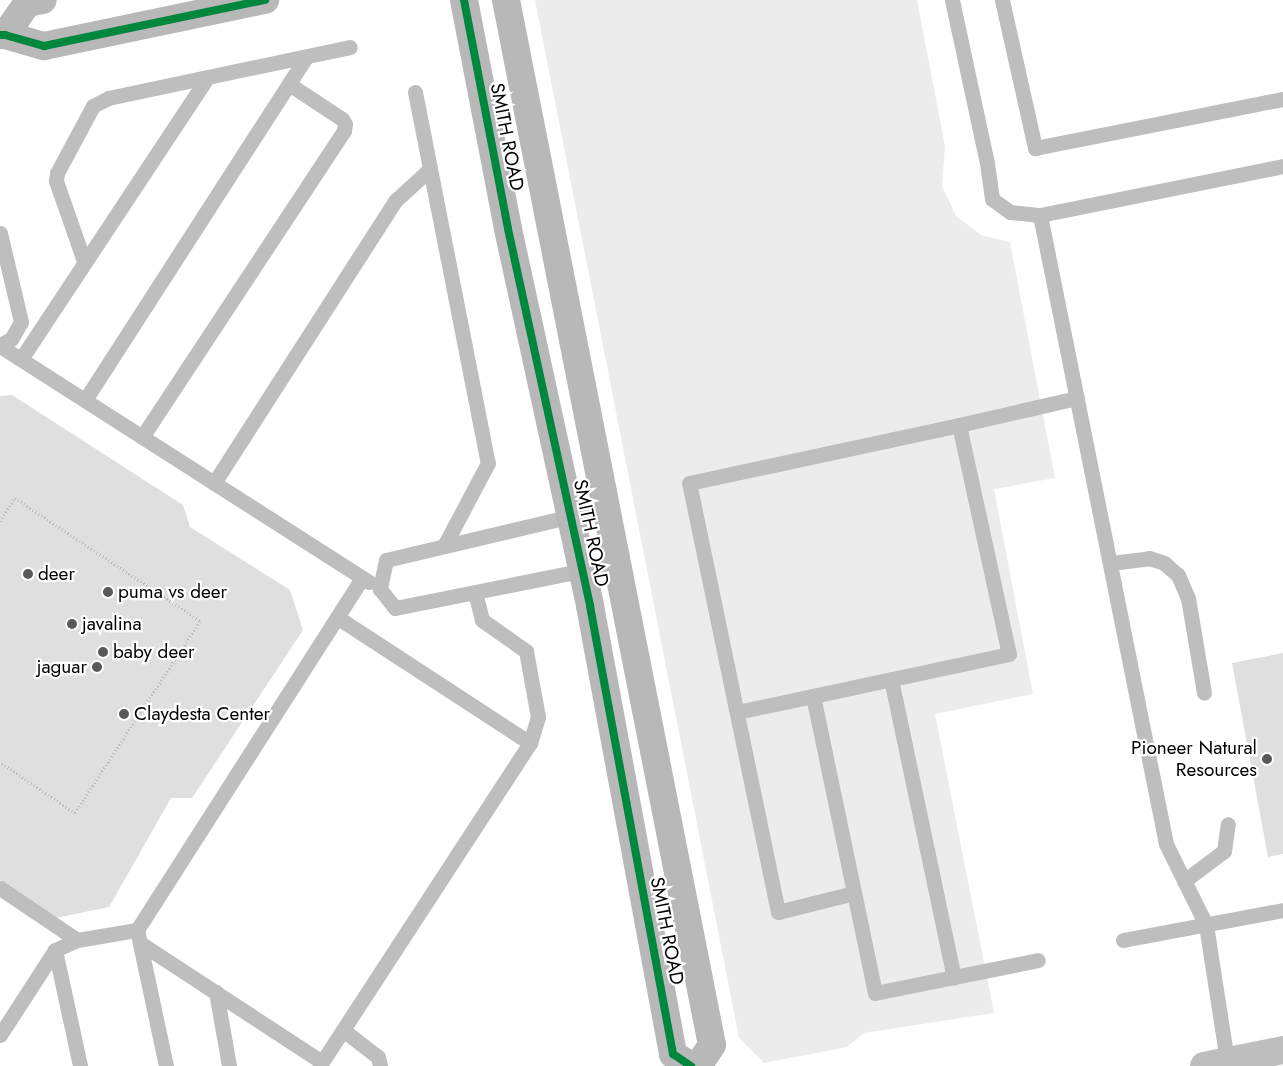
<!DOCTYPE html>
<html>
<head>
<meta charset="utf-8">
<style>
  body { margin:0 }
  #map { position:relative; width:1283px; height:1066px; overflow:hidden; background:#fff; font-family:Jost,sans-serif }
  div>[style] { position:absolute }
  [style*='--x'] { left:calc(var(--x)*1px); top:calc(var(--y)*1px); width:calc(var(--w)*1px); rotate:calc(var(--a)*1deg) }
  .green>* { inset:0; background:#ececec }
  .building>* { inset:0; background:#dfdfdf }
  .path>* { height:3px; margin-top:-1.5px; transform-origin:0; background:repeating-linear-gradient(90deg,#b9b9b9 0 1px,transparent 0 3.5px) }
  .lane>* { height:15px; margin:-7.5px; padding:0 7.5px; transform-origin:7.5px; border-radius:7.5px; background:#bebebe }
  .secondary>* { height:28px; margin:-14px; padding:0 14px; transform-origin:14px; border-radius:14px; background:#b8b8b8 }
  .highway>* { height:28px; margin:-14px; padding:0 14px; transform-origin:14px; border-radius:14px; background:#bebebe }
  .cycleway>* { height:8px; margin:-4px; padding:0 4px; transform-origin:4px; border-radius:4px; background:#00873e }
  .dots>* { width:14px; height:14px; translate:-50% -50%; box-sizing:border-box; border:2px solid #fff; border-radius:50% }
  span { translate:-50% -50%; white-space:nowrap; text-align:center; line-height:1.15; -webkit-text-stroke:4.5px #fff; paint-order:stroke }
  .street-label { font-size:19px; color:#000 }
  .poi-label { font-size:19px; color:#000 }
  .left { translate:0 -50%; text-align:left }
  .right { translate:-100% -50%; text-align:right }
</style>
</head>
<body>
<div id="map">
  <div class="green">
    <i style="clip-path:polygon(535px 0,917px 0,945px 146px,942px 186px,956px 216px,981px 235px,1010px 242px,1055px 478px,994px 489px,1033px 694px,935px 714px,994px 1013px,864px 1033px,847px 1047px,764px 1063px,739px 1038px)"></i>
  </div>
  <div class="building">
    <i style="clip-path:polygon(12px 395px,183px 505px,190px 527px,290px 590px,303px 630px,192px 798px,171px 798px,109px 907px,56px 918px,0 880px,0 396px)"></i>
    <i style="clip-path:polygon(1283px 653px,1283px 854px,1268px 857px,1232px 663px)"></i>
  </div>
  <div class="path">
    <i style="--x:0;--y:521;--w:27;--a:-57"></i>
    <i style="--x:15;--y:498;--w:222;--a:33.6"></i>
    <i style="--x:200;--y:621;--w:229;--a:123.1"></i>
    <i style="--x:75;--y:813;--w:91;--a:-145.8"></i>
  </div>
  <div class="lane">
    <i style="--x:952;--y:0;--w:167;--a:77.9"></i>
    <i style="--x:987;--y:163;--w:36;--a:82"></i>
    <i style="--x:992;--y:199;--w:22;--a:36"></i>
    <i style="--x:1010;--y:212;--w:30;--a:6"></i>
    <i style="--x:1040;--y:215;--w:248;--a:-11.4"></i>
    <i style="--x:1002;--y:0;--w:152;--a:77.4"></i>
    <i style="--x:1035;--y:148;--w:253;--a:-11.2"></i>
    <i style="--x:415;--y:92;--w:378;--a:78.9"></i>
    <i style="--x:488;--y:463;--w:94;--a:117.9"></i>
    <i style="--x:1040;--y:215;--w:641;--a:78.67"></i>
    <i style="--x:1166;--y:844;--w:90;--a:63.7"></i>
    <i style="--x:1206;--y:925;--w:138;--a:81.2"></i>
    <i style="--x:0;--y:233;--w:91;--a:76.7"></i>
    <i style="--x:21;--y:322;--w:20;--a:120"></i>
    <i style="--x:11;--y:339;--w:13;--a:151"></i>
    <i style="--x:84;--y:261;--w:85;--a:-109.3"></i>
    <i style="--x:56;--y:181;--w:8;--a:-83"></i>
    <i style="--x:57;--y:173;--w:76;--a:-61.8"></i>
    <i style="--x:93;--y:106;--w:17;--a:-28"></i>
    <i style="--x:108;--y:98;--w:247;--a:-11.9"></i>
    <i style="--x:0;--y:346;--w:438;--a:32.6"></i>
    <i style="--x:21;--y:359;--w:338;--a:-56.5"></i>
    <i style="--x:85;--y:400;--w:409;--a:-57.2"></i>
    <i style="--x:959;--y:425;--w:121;--a:-12.9"></i>
    <i style="--x:142;--y:437;--w:367;--a:-56.6"></i>
    <i style="--x:344;--y:131;--w:7;--a:-82"></i>
    <i style="--x:345;--y:124;--w:6;--a:-121"></i>
    <i style="--x:342;--y:119;--w:64;--a:-146.6"></i>
    <i style="--x:214;--y:483;--w:336;--a:-57.3"></i>
    <i style="--x:396;--y:200;--w:46;--a:-42.4"></i>
    <i style="--x:606;--y:508;--w:226;--a:166.7"></i>
    <i style="--x:386;--y:560;--w:30;--a:102"></i>
    <i style="--x:380;--y:589;--w:24;--a:52"></i>
    <i style="--x:395;--y:608;--w:225;--a:-11.3"></i>
    <i style="--x:1111;--y:563;--w:38;--a:-7"></i>
    <i style="--x:1149;--y:558;--w:16;--a:18"></i>
    <i style="--x:1164;--y:563;--w:18;--a:41"></i>
    <i style="--x:1178;--y:575;--w:25;--a:67"></i>
    <i style="--x:1188;--y:598;--w:96;--a:80.4"></i>
    <i style="--x:475;--y:592;--w:29;--a:76"></i>
    <i style="--x:482;--y:620;--w:54;--a:35.2"></i>
    <i style="--x:526;--y:651;--w:67;--a:79.7"></i>
    <i style="--x:538;--y:717;--w:27;--a:107"></i>
    <i style="--x:891;--y:679;--w:305;--a:78.1"></i>
    <i style="--x:737;--y:712;--w:78;--a:-11.9"></i>
    <i style="--x:1184;--y:881;--w:50;--a:-36.9"></i>
    <i style="--x:1224;--y:851;--w:27;--a:-82"></i>
    <i style="--x:0;--y:888;--w:93;--a:34"></i>
    <i style="--x:854;--y:893;--w:78;--a:166"></i>
    <i style="--x:778;--y:912;--w:438;--a:-101.7"></i>
    <i style="--x:689;--y:483;--w:276;--a:-12.1"></i>
    <i style="--x:959;--y:425;--w:234;--a:77.7"></i>
    <i style="--x:1009;--y:654;--w:200;--a:167.9"></i>
    <i style="--x:813;--y:696;--w:303;--a:78.2"></i>
    <i style="--x:875;--y:993;--w:166;--a:-11.4"></i>
    <i style="--x:1123;--y:940;--w:163;--a:-10.6"></i>
    <i style="--x:140;--y:943;--w:217;--a:33.2"></i>
    <i style="--x:322;--y:1062;--w:381;--a:-56.9"></i>
    <i style="--x:530;--y:743;--w:230;--a:-146.9"></i>
    <i style="--x:55;--y:950;--w:119;--a:77.8"></i>
    <i style="--x:216;--y:992;--w:75;--a:80"></i>
    <i style="--x:343;--y:1030;--w:44;--a:37.6"></i>
    <i style="--x:378;--y:1057;--w:9;--a:77"></i>
    <i style="--x:0;--y:1035;--w:101;--a:-57.1"></i>
    <i style="--x:55;--y:950;--w:24;--a:-24"></i>
    <i style="--x:77;--y:940;--w:61;--a:-9.5"></i>
    <i style="--x:166;--y:1066;--w:139;--a:-102"></i>
    <i style="--x:137;--y:930;--w:418;--a:-57.4"></i>
  </div>
  <div class="secondary">
    <i style="--x:464;--y:0;--w:233;--a:79.1"></i>
    <i style="--x:508;--y:229;--w:386;--a:77.7"></i>
    <i style="--x:590;--y:606;--w:456;--a:79.5"></i>
    <i style="--x:673;--y:1054;--w:22;--a:34"></i>
    <i style="--x:506;--y:0;--w:1065;--a:78.85"></i>
    <i style="--x:712;--y:1045;--w:25;--a:124"></i>
    <i style="--x:0;--y:35;--w:5;--a:0"></i>
    <i style="--x:5;--y:35;--w:41;--a:15.8"></i>
    <i style="--x:44;--y:46;--w:226;--a:-11.8"></i>
    <i style="--x:5;--y:35;--w:39;--a:-55"></i>
    <i style="--x:27;--y:3;--w:16;--a:-11"></i>
  </div>
  <div class="highway">
    <i style="--x:1204;--y:1066;--w:81;--a:-11.4"></i>
  </div>
  <div class="cycleway">
    <i style="--x:464;--y:0;--w:233;--a:79.1"></i>
    <i style="--x:508;--y:229;--w:386;--a:77.7"></i>
    <i style="--x:590;--y:606;--w:456;--a:79.5"></i>
    <i style="--x:673;--y:1054;--w:22;--a:34"></i>
    <i style="--x:0;--y:35;--w:5;--a:0"></i>
    <i style="--x:5;--y:35;--w:41;--a:15.8"></i>
    <i style="--x:44;--y:46;--w:226;--a:-11.8"></i>
  </div>
  <div class="dots">
    <i style="left:28px;top:574px;background:#595959"></i>
    <i style="left:108px;top:592px;background:#595959"></i>
    <i style="left:72px;top:624px;background:#595959"></i>
    <i style="left:103px;top:652px;background:#595959"></i>
    <i style="left:97px;top:667px;background:#595959"></i>
    <i style="left:124px;top:714px;background:#595959"></i>
    <i style="left:1267px;top:759px;background:#595959"></i>
  </div>
  <div class="street-label">
    <span style="left:507px;top:137px;rotate:79deg">SMITH ROAD</span>
    <span style="left:591px;top:533px;rotate:78deg">SMITH ROAD</span>
    <span style="left:667px;top:931px;rotate:79deg">SMITH ROAD</span>
  </div>
  <div class="poi-label">
    <span class="left" style="left:38px;top:574px">deer</span>
    <span class="left" style="left:118px;top:592px">puma vs deer</span>
    <span class="left" style="left:82px;top:624px">javalina</span>
    <span class="left" style="left:113px;top:652px">baby deer</span>
    <span class="right" style="left:87px;top:667px">jaguar</span>
    <span class="left" style="left:134px;top:714px">Claydesta Center</span>
    <span class="right" style="left:1257px;top:759px">Pioneer Natural<br>Resources</span>
  </div>
</div>
</body>
</html>
